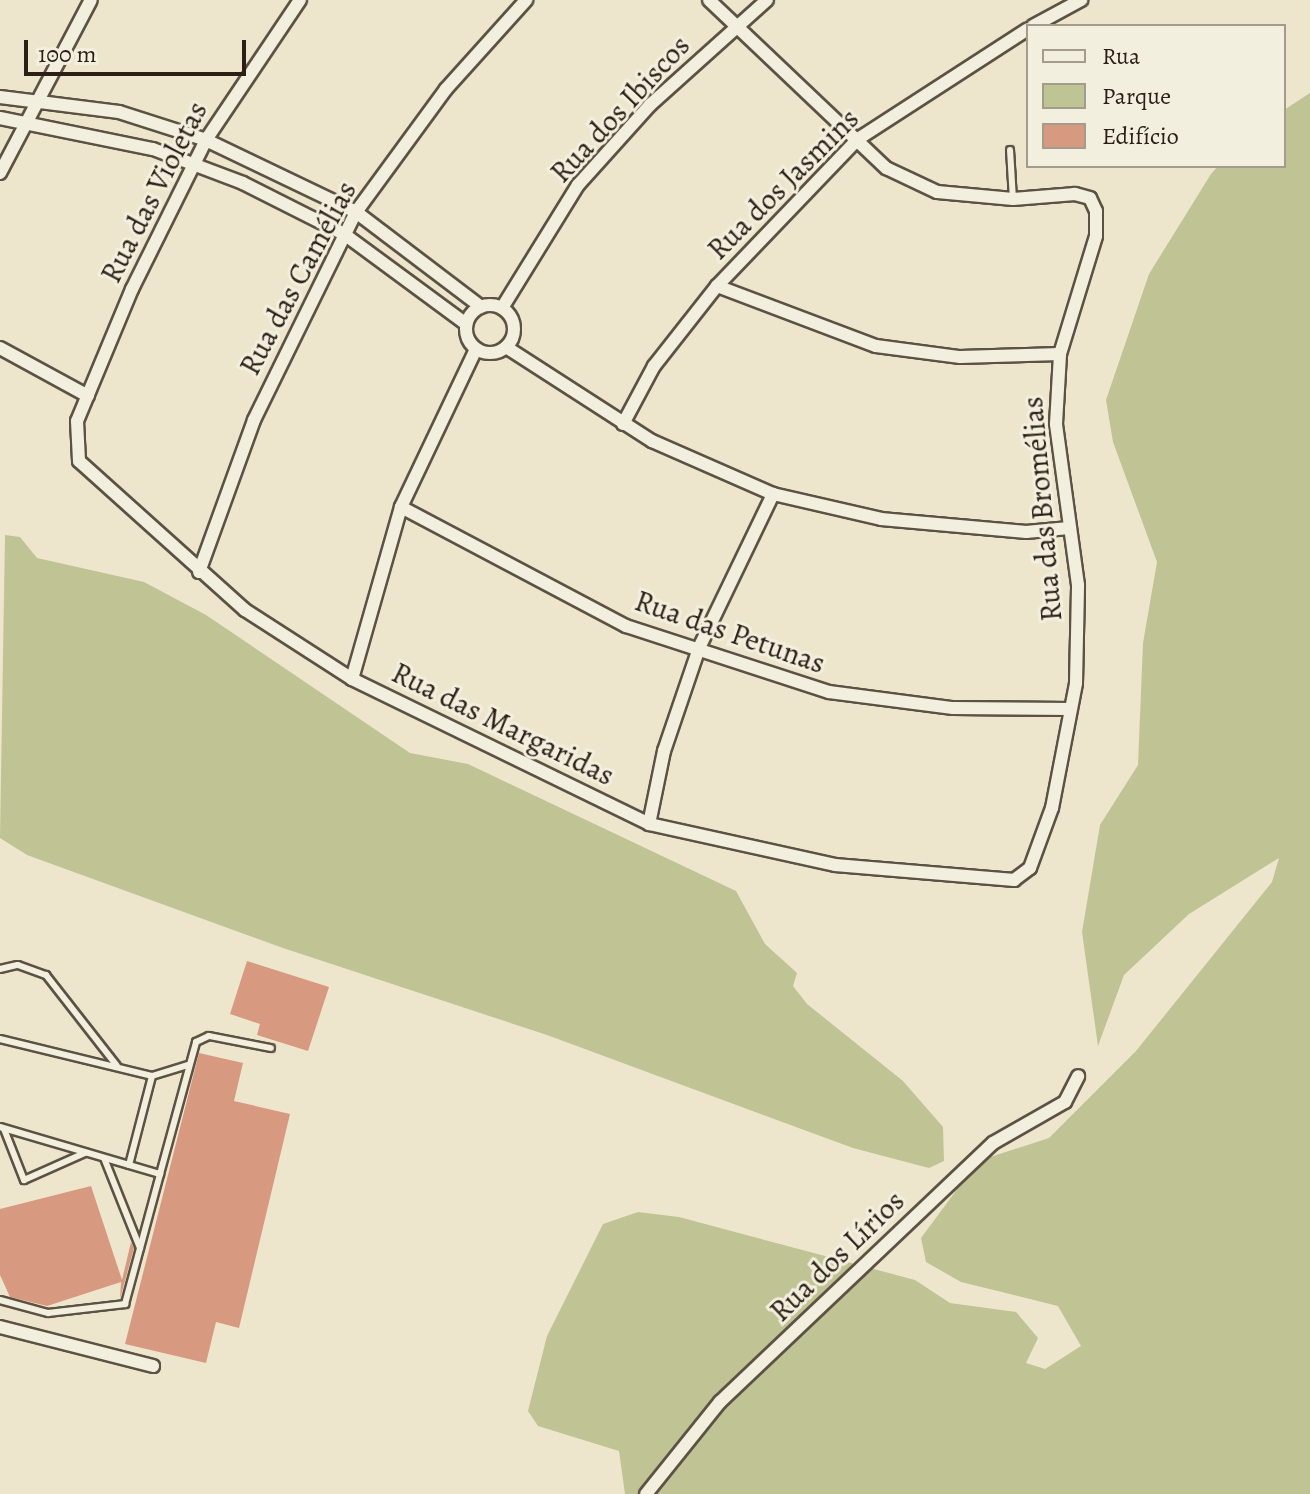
<!DOCTYPE html>
<html>
<head>
<meta charset="utf-8">
<style>
  body { margin:0 }
  #map { position:relative; width:1310px; height:1494px; overflow:hidden; background:#ede6cc; font-family:Alegreya,serif }
  div>[style] { position:absolute }
  [style*='--x'] { left:calc(var(--x)*1px); top:calc(var(--y)*1px); width:calc(var(--w)*1px); rotate:calc(var(--a)*1deg) }
  .green>* { inset:0; background:#c0c393 }
  .building>* { inset:0; background:#d7997f }
  .roads { filter:drop-shadow(2px 0 #5c5244) drop-shadow(-2px 0 #5c5244) drop-shadow(0 2px #5c5244) drop-shadow(0 -2px #5c5244) }
  .service>* { height:6px; margin:-3px; padding:0 3px; transform-origin:3px; border-radius:3px; background:#f3efde }
  .minor>* { height:12px; margin:-6px; padding:0 6px; transform-origin:6px; border-radius:6px; background:#f3efde }
  .minor>.ring { margin:-6px; padding:0; box-sizing:content-box; background:none; border:12px solid #f3efde; border-radius:50% }
  span { translate:-50% -50%; white-space:nowrap; text-align:center; line-height:1.15; -webkit-text-stroke:6px #f3efde; paint-order:stroke }
  .street-label { font-size:30px; color:#2c2016 }
  .legend { position:absolute; left:1026px; top:24px; width:260px; height:144px; box-sizing:border-box; background:#f3efde; border:2px solid #a39c8e; margin:0; padding:10px 14px; list-style:none; font-size:24px; color:#2c2016 }
  .legend li { display:flex; align-items:center; gap:16px; height:40px }
  .legend b { width:40px; border:2px solid #a39c8e }
  .scale { position:absolute; left:24px; top:40px; width:222px; height:36px; box-sizing:border-box; border:4px solid #2c2016; border-top:0; padding-left:10px; font-size:24px; line-height:28px; white-space:nowrap; color:#2c2016; -webkit-text-stroke:6px #f3efde; paint-order:stroke }
</style>
</head>
<body>
<div id="map">
  <div class="green">
    <i style="clip-path:polygon(1310px 93px,1310px 1494px,625px 1494px,619px 1451px,538px 1426px,528px 1411px,547px 1336px,603px 1224px,638px 1212px,679px 1217px,915px 1280px,950px 1303px,1016px 1312px,1038px 1338px,1026px 1363px,1045px 1369px,1081px 1346px,1058px 1306px,961px 1282px,926px 1262px,921px 1238px,978px 1161px,1049px 1138px,1136px 1051px,1272px 882px,1279px 858px,1189px 914px,1124px 975px,1098px 1046px,1082px 932px,1100px 825px,1138px 765px,1143px 643px,1157px 562px,1113px 442px,1106px 400px,1149px 274px,1211px 174px,1218px 166px,1284px 166px,1284px 110px)"></i>
    <i style="clip-path:polygon(5px 535px,20px 537px,37px 558px,144px 582px,206px 615px,410px 753px,468px 764px,736px 891px,765px 944px,797px 973px,793px 986px,807px 1004px,903px 1081px,943px 1127px,944px 1161px,929px 1168px,853px 1148px,547px 1035px,283px 948px,27px 855px,0 838px)"></i>
  </div>
  <div class="building">
    <i style="clip-path:polygon(247px 961px,329px 987px,308px 1051px,257px 1035px,260px 1024px,230px 1014px)"></i>
    <i style="clip-path:polygon(199px 1053px,243px 1063px,234px 1101px,290px 1114px,239px 1328px,216px 1322px,206px 1363px,125px 1344px)"></i>
    <i style="clip-path:polygon(91px 1186px,122px 1280px,131px 1242px,134px 1248px,120px 1299px,121px 1282px,47px 1306px,10px 1297px,0 1275px,0 1209px)"></i>
  </div>
  <div class="roads">
    <div class="service">
      <i style="--x:1010;--y:150;--w:49;--a:86.5"></i>
      <i style="--x:0;--y:969;--w:18;--a:-13"></i>
      <i style="--x:18;--y:965;--w:30;--a:20"></i>
      <i style="--x:46;--y:975;--w:115;--a:52"></i>
      <i style="--x:0;--y:1039;--w:156;--a:13.7"></i>
      <i style="--x:152;--y:1076;--w:37;--a:-17"></i>
      <i style="--x:0;--y:1127;--w:167;--a:16.4"></i>
      <i style="--x:160;--y:1174;--w:137;--a:-74.7"></i>
      <i style="--x:196;--y:1042;--w:14;--a:-25"></i>
      <i style="--x:209;--y:1036;--w:63;--a:11"></i>
      <i style="--x:4;--y:1129;--w:55;--a:68.6"></i>
      <i style="--x:24;--y:1180;--w:67;--a:-23.9"></i>
      <i style="--x:104;--y:1158;--w:97;--a:68.2"></i>
      <i style="--x:129;--y:1165;--w:92;--a:-75.5"></i>
      <i style="--x:0;--y:1300;--w:50;--a:15.2"></i>
      <i style="--x:48;--y:1313;--w:78;--a:-6.7"></i>
      <i style="--x:125;--y:1304;--w:135;--a:-74.9"></i>
    </div>
    <div class="minor">
      <i style="--x:300;--y:0;--w:169;--a:123.9"></i>
      <i style="--x:206;--y:140;--w:166;--a:116.4"></i>
      <i style="--x:132;--y:289;--w:143;--a:112.6"></i>
      <i style="--x:77;--y:421;--w:40;--a:87.1"></i>
      <i style="--x:79;--y:461;--w:223;--a:41.9"></i>
      <i style="--x:245;--y:610;--w:127;--a:32.8"></i>
      <i style="--x:352;--y:679;--w:331;--a:26"></i>
      <i style="--x:649;--y:824;--w:190;--a:12.4"></i>
      <i style="--x:835;--y:865;--w:180;--a:4.8"></i>
      <i style="--x:1014;--y:880;--w:20;--a:-37"></i>
      <i style="--x:1030;--y:868;--w:64;--a:-69.9"></i>
      <i style="--x:1052;--y:808;--w:127;--a:-79.1"></i>
      <i style="--x:1076;--y:683;--w:98;--a:-88.8"></i>
      <i style="--x:1078;--y:585;--w:162;--a:-97.8"></i>
      <i style="--x:1056;--y:424;--w:70;--a:-86.7"></i>
      <i style="--x:1060;--y:354;--w:123;--a:-73"></i>
      <i style="--x:1096;--y:236;--w:25;--a:-90"></i>
      <i style="--x:1096;--y:211;--w:14;--a:-115"></i>
      <i style="--x:1090;--y:198;--w:16;--a:-165"></i>
      <i style="--x:1075;--y:194;--w:62;--a:175.4"></i>
      <i style="--x:1013;--y:199;--w:76;--a:-174.7"></i>
      <i style="--x:937;--y:192;--w:56;--a:-154.8"></i>
      <i style="--x:886;--y:168;--w:244;--a:-136.5"></i>
      <i style="--x:1033;--y:26;--w:55;--a:-28.4"></i>
      <i style="--x:0;--y:97;--w:120;--a:7.2"></i>
      <i style="--x:119;--y:112;--w:91;--a:17.8"></i>
      <i style="--x:206;--y:140;--w:166;--a:25.6"></i>
      <i style="--x:356;--y:212;--w:157;--a:37.2"></i>
      <i style="--x:0;--y:118;--w:156;--a:11.5"></i>
      <i style="--x:153;--y:149;--w:96;--a:20.7"></i>
      <i style="--x:243;--y:183;--w:113;--a:26.8"></i>
      <i style="--x:344;--y:234;--w:152;--a:36.4"></i>
      <i style="--x:0;--y:173;--w:195;--a:-62.3"></i>
      <i style="--x:717;--y:286;--w:170;--a:20.7"></i>
      <i style="--x:876;--y:346;--w:85;--a:7.5"></i>
      <i style="--x:960;--y:357;--w:100;--a:-1.7"></i>
      <i class="ring" style="left:466px;top:305px;width:36px;height:36px"></i>
      <i style="--x:502;--y:308;--w:145;--a:-58.3"></i>
      <i style="--x:578;--y:185;--w:108;--a:-48"></i>
      <i style="--x:650;--y:105;--w:157;--a:-41.9"></i>
      <i style="--x:506;--y:347;--w:174;--a:32.8"></i>
      <i style="--x:652;--y:441;--w:132;--a:23.7"></i>
      <i style="--x:773;--y:494;--w:111;--a:13"></i>
      <i style="--x:881;--y:519;--w:146;--a:5.1"></i>
      <i style="--x:1026;--y:532;--w:43;--a:-5.3"></i>
      <i style="--x:0;--y:348;--w:100;--a:28.6"></i>
      <i style="--x:623;--y:424;--w:66;--a:-61.9"></i>
      <i style="--x:654;--y:366;--w:102;--a:-51.8"></i>
      <i style="--x:717;--y:286;--w:204;--a:-46.2"></i>
      <i style="--x:858;--y:139;--w:202;--a:-32.9"></i>
      <i style="--x:401;--y:507;--w:255;--a:27.9"></i>
      <i style="--x:626;--y:626;--w:213;--a:18"></i>
      <i style="--x:829;--y:692;--w:125;--a:7.4"></i>
      <i style="--x:953;--y:708;--w:117;--a:0.5"></i>
      <i style="--x:199;--y:572;--w:162;--a:-70.1"></i>
      <i style="--x:254;--y:420;--w:232;--a:-63.9"></i>
      <i style="--x:356;--y:212;--w:152;--a:-53.8"></i>
      <i style="--x:446;--y:89;--w:120;--a:-48"></i>
      <i style="--x:352;--y:679;--w:179;--a:-74.1"></i>
      <i style="--x:401;--y:507;--w:175;--a:-64.6"></i>
      <i style="--x:649;--y:824;--w:75;--a:-78.4"></i>
      <i style="--x:664;--y:751;--w:109;--a:-71.2"></i>
      <i style="--x:699;--y:648;--w:171;--a:-64.3"></i>
      <i style="--x:0;--y:1327;--w:158;--a:14.3"></i>
      <i style="--x:646;--y:1494;--w:118;--a:-51.2"></i>
      <i style="--x:720;--y:1402;--w:376;--a:-43.5"></i>
      <i style="--x:993;--y:1143;--w:83;--a:-29.7"></i>
      <i style="--x:1065;--y:1102;--w:29;--a:-63"></i>
    </div>
  </div>
  <div class="street-label">
    <span style="left:620px;top:109px;rotate:-47deg">Rua dos Ibiscos</span>
    <span style="left:783px;top:184px;rotate:-45deg">Rua dos Jasmins</span>
    <span style="left:154px;top:192px;rotate:-63deg">Rua das Violetas</span>
    <span style="left:298px;top:278px;rotate:-62deg">Rua das Camélias</span>
    <span style="left:1042px;top:509px;rotate:-95deg">Rua das Bromélias</span>
    <span style="left:730px;top:632px;rotate:19deg">Rua das Petunas</span>
    <span style="left:503px;top:724px;rotate:26deg">Rua das Margaridas</span>
    <span style="left:837px;top:1256px;rotate:-44deg">Rua dos Lírios</span>
  </div>
  <ul class="legend">
  <li><b style="height:10px;background:#f3efde"></b>Rua</li>
  <li><b style="height:22px;background:#c0c393"></b>Parque</li>
  <li><b style="height:22px;background:#d7997f"></b>Edifício</li>
  </ul>
  <div class="scale">100 m</div>
</div>
</body>
</html>
